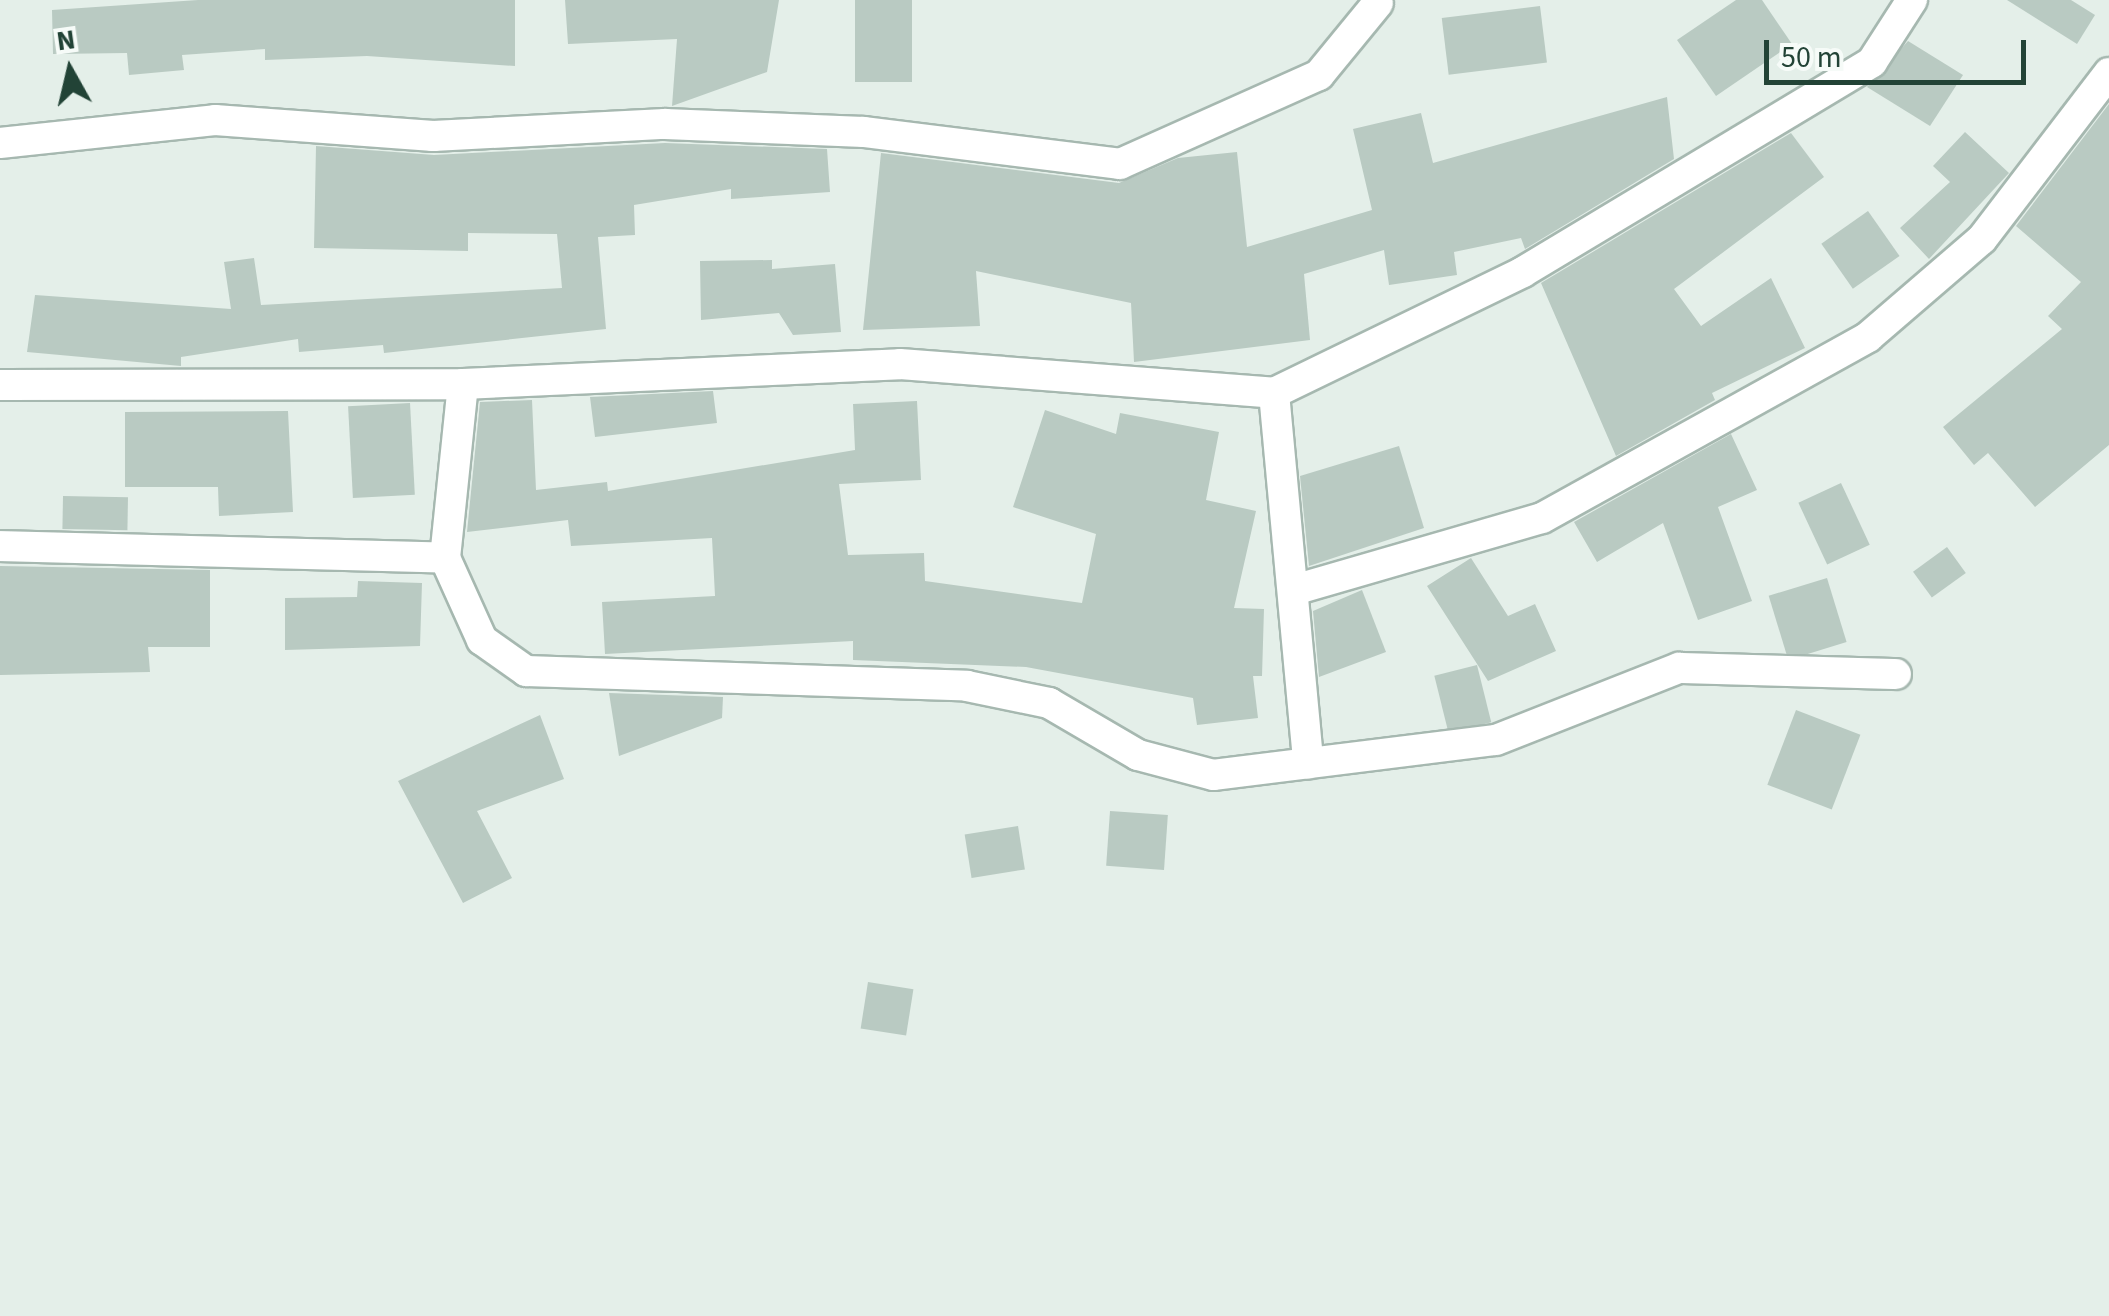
<!DOCTYPE html>
<html>
<head>
<meta charset="utf-8">
<style>
  body { margin:0 }
  #map { position:relative; width:2109px; height:1316px; overflow:hidden; background:#e4efe9; font-family:"Source Sans 3",sans-serif }
  div>[style] { position:absolute }
  [style*='--x'] { left:calc(var(--x)*1px); top:calc(var(--y)*1px); width:calc(var(--w)*1px); rotate:calc(var(--a)*1deg) }
  .building>* { inset:0; background:#b9cac2; transform-origin:0 0 }
  .roads { filter:drop-shadow(2px 0 #a6b8b0) drop-shadow(-2px 0 #a6b8b0) drop-shadow(0 2px #a6b8b0) drop-shadow(0 -2px #a6b8b0) }
  .minor>* { height:30px; margin:-15px; padding:0 15px; transform-origin:15px; border-radius:15px; background:#fff }
  span { translate:-50% -50%; white-space:nowrap; text-align:center; line-height:1.15; -webkit-text-stroke:10px #f6fbf8; paint-order:stroke }
  .north { position:absolute; left:20px; top:20px; width:100px; height:100px; -webkit-text-stroke:8px #f6fbf8; paint-order:stroke; rotate:352deg; font-size:28px; font-weight:700; line-height:40px; text-align:center; color:#224336 }
  .north::after { content:''; display:block; margin:auto; width:35px; height:45px; background:#224336; clip-path:polygon(50% 0,100% 100%,50% 72%,0 100%) }
  .scale { position:absolute; left:1764px; top:40px; width:262px; height:45px; box-sizing:border-box; border:5px solid #224336; border-top:0; padding-left:12px; font-size:30px; line-height:35px; white-space:nowrap; color:#224336; -webkit-text-stroke:8px #f6fbf8; paint-order:stroke }
</style>
</head>
<body>
<div id="map">
  <div class="building">
    <i style="clip-path:polygon(198px 0,515px 0,515px 66px,367px 56px,265px 60px,265px 49px,182px 55px,184px 70px,129px 75px,127px 53px,53px 54px,52px 10px)"></i>
    <i style="clip-path:polygon(565px 0,779px 0,767px 72px,672px 106px,677px 39px,568px 44px)"></i>
    <i style="left:855px;top:0;width:57px;height:82px"></i>
    <i style="clip-path:polygon(1736px 0,1762px 0,1792px 44px,1716px 96px,1677px 40px)"></i>
    <i style="clip-path:polygon(2007px 0,2071px 0,2095px 15px,2077px 44px)"></i>
    <i style="left:1540px;top:6px;width:57px;height:99px;rotate:83deg"></i>
    <i style="clip-path:polygon(1908px 41px,1963px 75px,1930px 126px,1867px 87px)"></i>
    <i style="clip-path:polygon(1667px 97px,1674px 159px,1525px 249px,1521px 238px,1454px 252px,1457px 275px,1389px 285px,1384px 250px,1304px 274px,1310px 340px,1134px 362px,1131px 303px,976px 271px,980px 326px,863px 330px,881px 153px,1119px 183px,1178px 158px,1237px 152px,1247px 247px,1372px 210px,1353px 129px,1421px 113px,1433px 163px)"></i>
    <i style="clip-path:polygon(2109px 104px,2109px 445px,2035px 507px,1988px 453px,1974px 465px,1943px 427px,2062px 329px,2048px 316px,2081px 282px,2016px 226px)"></i>
    <i style="clip-path:polygon(1965px 132px,2009px 173px,1929px 259px,1900px 228px,1950px 182px,1933px 166px)"></i>
    <i style="clip-path:polygon(1791px 133px,1824px 177px,1674px 289px,1701px 326px,1771px 278px,1805px 348px,1712px 393px,1715px 400px,1616px 456px,1541px 283px)"></i>
    <i style="clip-path:polygon(665px 143px,827px 149px,830px 192px,731px 199px,731px 189px,634px 205px,635px 235px,598px 237px,606px 329px,384px 353px,383px 345px,299px 352px,298px 339px,181px 357px,181px 366px,27px 352px,35px 295px,231px 309px,224px 262px,254px 258px,261px 305px,562px 288px,557px 234px,468px 233px,468px 251px,314px 248px,316px 146px,434px 155px)"></i>
    <i style="left:1868px;top:211px;width:55px;height:57px;rotate:55deg"></i>
    <i style="clip-path:polygon(772px 260px,772px 269px,835px 264px,841px 332px,793px 335px,779px 313px,701px 320px,700px 261px)"></i>
    <i style="clip-path:polygon(713px 391px,717px 423px,595px 437px,590px 397px)"></i>
    <i style="clip-path:polygon(532px 400px,536px 490px,607px 482px,608px 491px,855px 450px,853px 404px,917px 401px,921px 480px,839px 484px,848px 555px,924px 553px,925px 581px,1082px 603px,1096px 534px,1013px 507px,1045px 410px,1116px 434px,1120px 413px,1219px 432px,1206px 500px,1256px 511px,1234px 608px,1264px 609px,1262px 676px,1253px 676px,1258px 718px,1197px 725px,1193px 698px,1026px 667px,853px 660px,853px 641px,605px 654px,602px 602px,715px 596px,712px 538px,571px 546px,568px 520px,467px 532px,480px 402px)"></i>
    <i style="left:410px;top:403px;width:92px;height:62px;rotate:87deg"></i>
    <i style="clip-path:polygon(288px 411px,293px 512px,219px 516px,218px 487px,125px 487px,125px 412px)"></i>
    <i style="clip-path:polygon(1731px 434px,1757px 490px,1718px 507px,1752px 601px,1698px 620px,1663px 523px,1597px 562px,1574px 522px)"></i>
    <i style="clip-path:polygon(1399px 446px,1424px 528px,1309px 566px,1300px 476px)"></i>
    <i style="left:1841px;top:483px;width:68px;height:47px;rotate:65deg"></i>
    <i style="left:63px;top:496px;width:65px;height:33px;rotate:1deg"></i>
    <i style="left:1947px;top:547px;width:32px;height:42px;rotate:54deg"></i>
    <i style="clip-path:polygon(1471px 558px,1508px 616px,1535px 604px,1556px 651px,1488px 681px,1427px 586px)"></i>
    <i style="clip-path:polygon(0 566px,210px 570px,210px 647px,148px 647px,150px 672px,0 675px)"></i>
    <i style="left:1827px;top:578px;width:67px;height:61px;rotate:73deg"></i>
    <i style="clip-path:polygon(358px 581px,422px 583px,420px 646px,285px 650px,285px 598px,357px 597px)"></i>
    <i style="clip-path:polygon(1362px 590px,1386px 652px,1319px 677px,1313px 611px)"></i>
    <i style="left:1477px;top:665px;width:59px;height:44px;rotate:76deg"></i>
    <i style="clip-path:polygon(609px 693px,723px 697px,722px 718px,619px 756px)"></i>
    <i style="left:1796px;top:710px;width:69px;height:80px;rotate:21deg"></i>
    <i style="clip-path:polygon(540px 715px,564px 779px,477px 811px,512px 878px,463px 903px,398px 781px)"></i>
    <i style="left:1110px;top:811px;width:58px;height:55px;rotate:4deg"></i>
    <i style="left:1018px;top:826px;width:44px;height:54px;rotate:81deg"></i>
    <i style="left:868px;top:982px;width:46px;height:47px;rotate:9deg"></i>
  </div>
  <div class="roads">
    <div class="minor">
      <i style="--x:0;--y:143;--w:216;--a:-6.1"></i>
      <i style="--x:215;--y:120;--w:219;--a:4.2"></i>
      <i style="--x:433;--y:136;--w:232;--a:-3"></i>
      <i style="--x:665;--y:124;--w:199;--a:2.3"></i>
      <i style="--x:864;--y:132;--w:258;--a:7.1"></i>
      <i style="--x:1120;--y:164;--w:218;--a:-24.1"></i>
      <i style="--x:1319;--y:75;--w:93;--a:-50.7"></i>
      <i style="--x:463;--y:384;--w:175;--a:95.9"></i>
      <i style="--x:445;--y:558;--w:90;--a:65.7"></i>
      <i style="--x:482;--y:640;--w:54;--a:35.2"></i>
      <i style="--x:526;--y:671;--w:441;--a:1.9"></i>
      <i style="--x:967;--y:686;--w:84;--a:11.7"></i>
      <i style="--x:1049;--y:703;--w:103;--a:30.3"></i>
      <i style="--x:1138;--y:755;--w:78;--a:14.9"></i>
      <i style="--x:1213;--y:775;--w:285;--a:-7.1"></i>
      <i style="--x:1496;--y:740;--w:197;--a:-21.5"></i>
      <i style="--x:1679;--y:668;--w:217;--a:1.6"></i>
      <i style="--x:0;--y:385;--w:463;--a:-0.1"></i>
      <i style="--x:463;--y:384;--w:437;--a:-2.6"></i>
      <i style="--x:900;--y:364;--w:375;--a:4.4"></i>
      <i style="--x:1274;--y:393;--w:277;--a:-25.9"></i>
      <i style="--x:1523;--y:272;--w:407;--a:-31"></i>
      <i style="--x:1872;--y:62;--w:74;--a:-57.2"></i>
      <i style="--x:1274;--y:393;--w:372;--a:84.7"></i>
      <i style="--x:0;--y:546;--w:445;--a:1.5"></i>
      <i style="--x:1294;--y:590;--w:258;--a:-16.2"></i>
      <i style="--x:1542;--y:518;--w:373;--a:-29"></i>
      <i style="--x:1868;--y:337;--w:150;--a:-40.7"></i>
      <i style="--x:1982;--y:239;--w:209;--a:-52.6"></i>
    </div>
  </div>
  <div class="north">N</div>
  <div class="scale">50 m</div>
</div>
</body>
</html>
